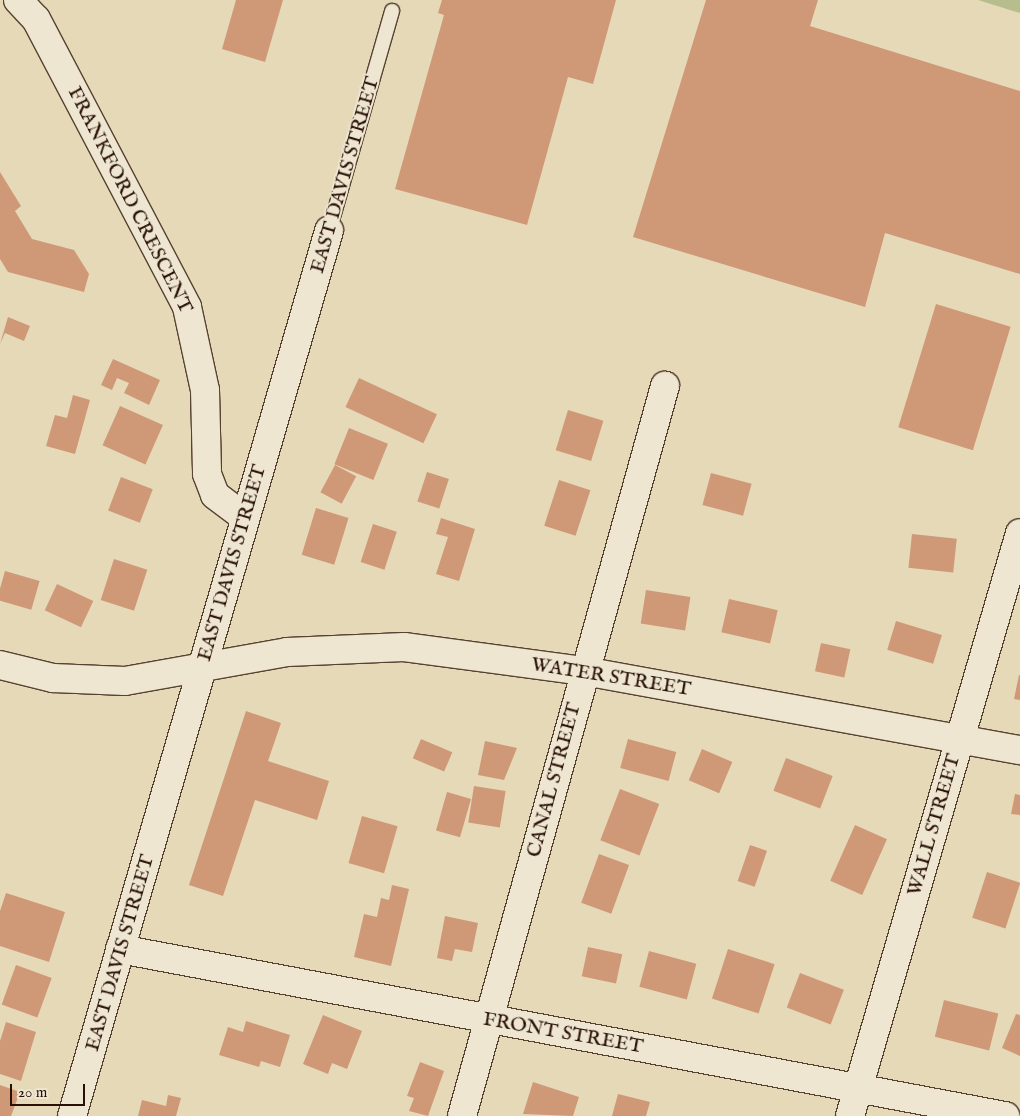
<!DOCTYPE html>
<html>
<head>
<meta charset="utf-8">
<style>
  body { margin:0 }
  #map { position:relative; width:1020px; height:1116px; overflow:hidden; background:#e5d9b8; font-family:"IM FELL English",serif }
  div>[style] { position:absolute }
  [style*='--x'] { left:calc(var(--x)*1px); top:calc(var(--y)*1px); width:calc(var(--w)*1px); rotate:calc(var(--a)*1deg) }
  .green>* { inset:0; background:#b7be8d }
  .building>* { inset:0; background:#cf9978; transform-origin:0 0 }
  .roads { filter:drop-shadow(1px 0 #574232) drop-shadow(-1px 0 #574232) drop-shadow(0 1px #574232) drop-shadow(0 -1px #574232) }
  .service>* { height:14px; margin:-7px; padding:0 7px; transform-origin:7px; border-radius:7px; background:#eee6d1 }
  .minor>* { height:28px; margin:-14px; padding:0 14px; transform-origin:14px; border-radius:14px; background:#eee6d1 }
  .secondary>* { height:28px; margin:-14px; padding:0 14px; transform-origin:14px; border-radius:14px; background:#eee6d1 }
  span { translate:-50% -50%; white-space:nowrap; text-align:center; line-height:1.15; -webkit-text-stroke:4px #eee6d1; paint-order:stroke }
  .street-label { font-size:20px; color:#281006 }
  .scale { position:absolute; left:10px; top:1084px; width:75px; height:22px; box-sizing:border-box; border:2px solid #281006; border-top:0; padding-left:6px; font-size:15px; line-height:18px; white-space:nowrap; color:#281006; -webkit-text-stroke:4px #eee6d1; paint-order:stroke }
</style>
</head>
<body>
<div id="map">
  <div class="green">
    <i style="clip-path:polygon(978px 0,1020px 0,1020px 13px)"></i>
  </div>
  <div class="building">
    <i style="clip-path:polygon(236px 0,283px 0,265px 62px,222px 49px)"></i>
    <i style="clip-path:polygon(442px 0,616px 0,593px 84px,568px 77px,527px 225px,395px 189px,444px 15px,438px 13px)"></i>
    <i style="clip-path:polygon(706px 0,818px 0,810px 26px,1020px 91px,1020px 274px,885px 233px,865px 307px,633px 237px)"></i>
    <i style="clip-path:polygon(0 172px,21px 206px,15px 211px,32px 239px,74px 250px,89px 274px,84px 292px,8px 272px,0 259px)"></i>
    <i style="left:936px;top:304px;width:78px;height:129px;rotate:17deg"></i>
    <i style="clip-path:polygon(8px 317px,30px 326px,24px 341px,5px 333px,0 344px)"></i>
    <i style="clip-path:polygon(113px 359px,160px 380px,149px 405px,124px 393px,129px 383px,117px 378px,112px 390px,101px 385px)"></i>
    <i style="left:359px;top:378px;width:86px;height:32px;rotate:25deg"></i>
    <i style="clip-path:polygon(73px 395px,90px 400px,75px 454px,46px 446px,55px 415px,67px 418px)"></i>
    <i style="left:120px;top:406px;width:47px;height:43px;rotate:24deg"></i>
    <i style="left:568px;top:410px;width:37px;height:42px;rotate:17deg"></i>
    <i style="left:349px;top:428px;width:42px;height:39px;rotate:22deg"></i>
    <i style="left:335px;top:465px;width:24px;height:31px;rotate:28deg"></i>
    <i style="left:427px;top:472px;width:23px;height:31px;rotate:18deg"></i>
    <i style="left:711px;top:473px;width:42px;height:33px;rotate:15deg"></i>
    <i style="left:121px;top:477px;width:34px;height:36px;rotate:21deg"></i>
    <i style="left:559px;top:480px;width:33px;height:48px;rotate:18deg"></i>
    <i style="left:316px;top:508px;width:34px;height:49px;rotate:17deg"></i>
    <i style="clip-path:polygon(441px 518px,475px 529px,459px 581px,436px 574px,448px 537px,436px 534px)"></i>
    <i style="left:373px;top:524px;width:25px;height:40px;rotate:18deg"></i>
    <i style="left:912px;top:534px;width:45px;height:34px;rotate:6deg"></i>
    <i style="left:114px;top:559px;width:35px;height:43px;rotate:18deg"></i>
    <i style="left:5px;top:571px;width:36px;height:30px;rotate:16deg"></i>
    <i style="left:57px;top:584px;width:40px;height:29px;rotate:25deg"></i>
    <i style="left:646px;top:590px;width:45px;height:34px;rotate:9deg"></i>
    <i style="left:729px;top:599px;width:50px;height:34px;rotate:13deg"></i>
    <i style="left:896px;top:621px;width:48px;height:30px;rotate:17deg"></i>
    <i style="left:821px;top:643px;width:30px;height:29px;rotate:12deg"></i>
    <i style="clip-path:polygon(1019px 675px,1020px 675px,1020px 700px,1014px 699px)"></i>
    <i style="clip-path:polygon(246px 711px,281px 723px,268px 761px,329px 781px,317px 820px,255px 800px,223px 896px,189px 885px)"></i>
    <i style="left:421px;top:739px;width:34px;height:21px;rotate:23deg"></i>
    <i style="left:628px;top:739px;width:50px;height:30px;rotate:15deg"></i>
    <i style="clip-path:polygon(485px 741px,517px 748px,504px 780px,478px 775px)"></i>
    <i style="left:702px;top:749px;width:33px;height:34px;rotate:23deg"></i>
    <i style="left:786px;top:758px;width:50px;height:35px;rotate:21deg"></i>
    <i style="left:474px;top:786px;width:32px;height:37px;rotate:9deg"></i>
    <i style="left:620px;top:789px;width:42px;height:55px;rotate:21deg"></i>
    <i style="left:447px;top:792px;width:25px;height:40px;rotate:16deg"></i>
    <i style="clip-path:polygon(1015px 794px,1020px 795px,1020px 815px,1011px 814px)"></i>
    <i style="left:362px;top:816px;width:37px;height:49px;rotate:16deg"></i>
    <i style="left:855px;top:825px;width:35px;height:61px;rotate:24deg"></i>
    <i style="left:750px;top:845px;width:18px;height:38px;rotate:19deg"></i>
    <i style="left:599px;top:854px;width:32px;height:52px;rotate:20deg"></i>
    <i style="left:987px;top:872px;width:35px;height:48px;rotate:18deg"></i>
    <i style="clip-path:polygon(392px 885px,409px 889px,391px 966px,354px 957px,364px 914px,377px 917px,381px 898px,389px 900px)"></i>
    <i style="clip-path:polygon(6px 893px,65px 912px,49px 962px,0 946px,0 911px)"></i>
    <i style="clip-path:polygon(445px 916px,478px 923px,472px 952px,455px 949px,452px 961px,437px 958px)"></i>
    <i style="left:588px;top:947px;width:35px;height:30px;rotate:12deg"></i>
    <i style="left:728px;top:949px;width:49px;height:52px;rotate:18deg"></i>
    <i style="left:649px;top:951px;width:49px;height:37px;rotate:15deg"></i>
    <i style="left:16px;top:965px;width:38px;height:42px;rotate:20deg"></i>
    <i style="left:800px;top:973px;width:47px;height:37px;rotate:21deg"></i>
    <i style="left:944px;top:1000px;width:56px;height:38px;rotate:14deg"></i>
    <i style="clip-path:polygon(1016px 1014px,1020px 1015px,1020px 1056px,1002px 1048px)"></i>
    <i style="clip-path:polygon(323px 1015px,362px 1031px,347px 1069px,332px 1063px,328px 1074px,303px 1064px)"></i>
    <i style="clip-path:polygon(246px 1021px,290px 1035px,280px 1067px,261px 1061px,259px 1067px,219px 1055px,228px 1027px,243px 1032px)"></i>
    <i style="clip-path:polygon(6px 1022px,36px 1032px,21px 1081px,0 1074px,0 1041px)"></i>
    <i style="clip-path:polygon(420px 1062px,444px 1071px,428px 1116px,409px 1111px,414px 1098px,407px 1096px)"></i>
    <i style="clip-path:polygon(533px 1082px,579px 1097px,573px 1116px,523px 1114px)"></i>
    <i style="clip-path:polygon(0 1085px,20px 1092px,11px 1116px,0 1116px)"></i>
    <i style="clip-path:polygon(618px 1094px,650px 1102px,646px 1116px,612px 1116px)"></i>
    <i style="clip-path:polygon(168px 1095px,181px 1098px,176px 1116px,138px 1116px,142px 1100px,166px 1106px)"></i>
  </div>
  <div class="roads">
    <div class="service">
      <i style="--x:329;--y:231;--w:229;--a:-74"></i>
    </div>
    <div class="minor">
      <i style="--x:18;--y:0;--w:26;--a:47"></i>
      <i style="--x:36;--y:19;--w:325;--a:62.3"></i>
      <i style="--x:187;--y:307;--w:85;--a:77.8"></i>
      <i style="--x:205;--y:390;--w:84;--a:88.6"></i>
      <i style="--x:207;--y:474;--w:22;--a:69"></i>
      <i style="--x:215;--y:495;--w:38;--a:37"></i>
      <i style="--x:120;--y:949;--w:901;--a:10.69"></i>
      <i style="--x:72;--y:1116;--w:922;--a:-73.81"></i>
      <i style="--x:462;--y:1116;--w:758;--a:-74.46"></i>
      <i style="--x:850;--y:1116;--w:607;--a:-73.74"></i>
    </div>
    <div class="secondary">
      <i style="--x:0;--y:665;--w:55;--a:13.8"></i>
      <i style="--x:53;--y:678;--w:72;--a:2.4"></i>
      <i style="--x:125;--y:681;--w:165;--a:-10.1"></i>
      <i style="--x:287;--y:652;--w:117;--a:-2.4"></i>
      <i style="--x:404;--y:647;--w:182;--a:7.6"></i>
      <i style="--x:584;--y:671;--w:443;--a:10.3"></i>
    </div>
  </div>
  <div class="street-label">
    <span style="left:345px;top:175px;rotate:-74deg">EAST DAVIS STREET</span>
    <span style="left:130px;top:200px;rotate:63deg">FRANKFORD CRESCENT</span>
    <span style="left:232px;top:563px;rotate:-74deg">EAST DAVIS STREET</span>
    <span style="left:611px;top:677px;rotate:9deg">WATER STREET</span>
    <span style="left:554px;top:780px;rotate:-75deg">CANAL STREET</span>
    <span style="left:934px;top:825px;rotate:-74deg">WALL STREET</span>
    <span style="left:120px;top:953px;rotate:-74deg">EAST DAVIS STREET</span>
    <span style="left:563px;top:1033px;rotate:10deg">FRONT STREET</span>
  </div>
  <div class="scale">20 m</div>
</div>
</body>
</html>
